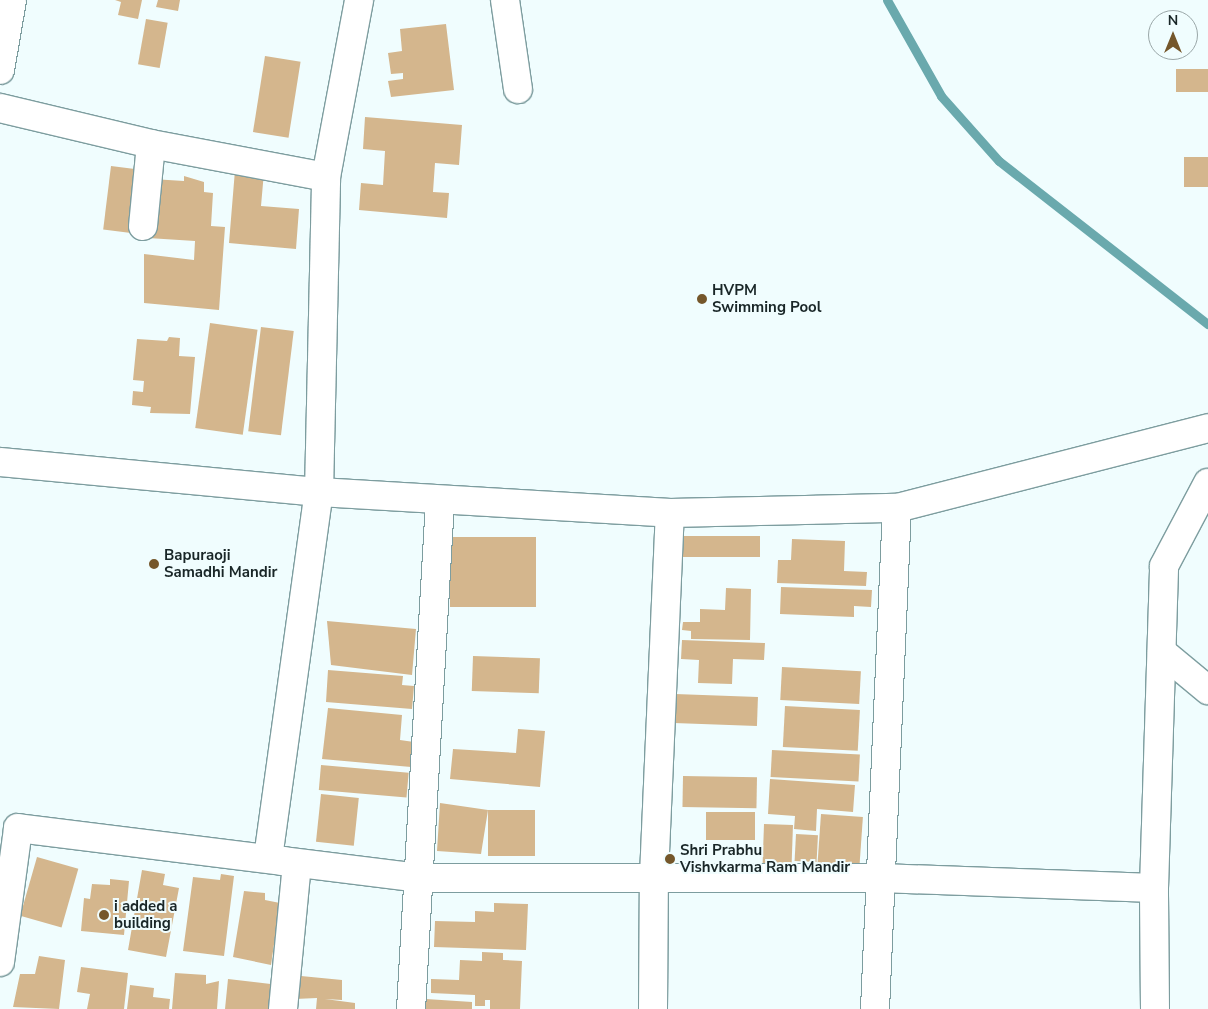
<!DOCTYPE html>
<html>
<head>
<meta charset="utf-8">
<style>
  body { margin:0 }
  #map { position:relative; width:1208px; height:1009px; overflow:hidden; background:#f0fdfe; font-family:"Nunito Sans",sans-serif }
  div>[style] { position:absolute }
  [style*='--x'] { left:calc(var(--x)*1px); top:calc(var(--y)*1px); width:calc(var(--w)*1px); rotate:calc(var(--a)*1deg) }
  .stream>* { height:9px; margin:-4.5px; padding:0 4.5px; transform-origin:4.5px; border-radius:4.5px; background:#6aa9ad }
  .building>* { inset:0; background:#d4b68d; transform-origin:0 0 }
  .roads { filter:drop-shadow(1px 0 #7d9d9f) drop-shadow(-1px 0 #7d9d9f) drop-shadow(0 1px #7d9d9f) drop-shadow(0 -1px #7d9d9f) }
  .minor>* { height:28px; margin:-14px; padding:0 14px; transform-origin:14px; border-radius:14px; background:#fff }
  .dots>* { width:14px; height:14px; translate:-50% -50%; box-sizing:border-box; border:2px solid #f0fdfe; border-radius:50% }
  span { translate:-50% -50%; white-space:nowrap; text-align:center; line-height:1.15; -webkit-text-stroke:4px #f0fdfe; paint-order:stroke }
  .poi-label { font-size:15px; color:#192627; font-weight:700 }
  .left { translate:0 -50%; text-align:left }
  .north { position:absolute; left:1148px; top:10px; width:50px; height:50px; box-sizing:border-box; background:#f0fdfe; border:1px solid #9aa7a8; border-radius:50%; rotate:0deg; font-size:14px; font-weight:700; line-height:20px; text-align:center; color:#192627 }
  .north::after { content:''; display:block; margin:auto; width:18px; height:22px; background:#75572b; clip-path:polygon(50% 0,100% 100%,50% 72%,0 100%) }
</style>
</head>
<body>
<div id="map">
  <div class="stream">
    <i style="--x:887;--y:0;--w:110;--a:60.6"></i>
    <i style="--x:941;--y:96;--w:87;--a:48.3"></i>
    <i style="--x:999;--y:161;--w:265;--a:38"></i>
  </div>
  <div class="building">
    <i style="clip-path:polygon(142px 0,138px 19px,118px 15px,121px 2px,115px 0)"></i>
    <i style="clip-path:polygon(158px 0,180px 0,178px 11px,156px 7px)"></i>
    <i style="left:146px;top:19px;width:22px;height:46px;rotate:10deg"></i>
    <i style="clip-path:polygon(446px 24px,454px 90px,391px 97px,388px 81px,403px 79px,403px 73px,391px 74px,388px 53px,402px 51px,400px 29px)"></i>
    <i style="left:265px;top:56px;width:36px;height:77px;rotate:9deg"></i>
    <i style="left:1176px;top:69px;width:32px;height:23px"></i>
    <i style="clip-path:polygon(365px 117px,462px 125px,459px 165px,435px 163px,433px 192px,449px 193px,447px 218px,359px 210px,361px 183px,383px 185px,385px 151px,363px 149px)"></i>
    <i style="left:1208px;top:157px;width:30px;height:24px;rotate:90deg"></i>
    <i style="left:111px;top:166px;width:32px;height:64px;rotate:7deg"></i>
    <i style="clip-path:polygon(235px 170px,264px 172px,261px 206px,299px 209px,296px 249px,229px 243px)"></i>
    <i style="clip-path:polygon(184px 176px,204px 182px,204px 192px,213px 193px,211px 226px,225px 227px,219px 310px,144px 303px,144px 254px,194px 260px,195px 241px,148px 238px,152px 179px,184px 181px)"></i>
    <i style="left:210px;top:323px;width:48px;height:106px;rotate:8deg"></i>
    <i style="left:261px;top:327px;width:33px;height:105px;rotate:7deg"></i>
    <i style="clip-path:polygon(169px 337px,180px 338px,179px 356px,195px 357px,190px 414px,150px 413px,151px 407px,132px 405px,133px 391px,143px 392px,144px 381px,133px 380px,137px 339px,167px 341px)"></i>
    <i style="left:680px;top:536px;width:80px;height:21px"></i>
    <i style="left:450px;top:537px;width:86px;height:70px"></i>
    <i style="clip-path:polygon(792px 539px,845px 541px,844px 571px,867px 572px,866px 586px,777px 583px,778px 560px,791px 560px)"></i>
    <i style="clip-path:polygon(781px 587px,872px 590px,871px 607px,854px 606px,854px 617px,780px 614px)"></i>
    <i style="clip-path:polygon(726px 588px,751px 589px,750px 640px,691px 639px,691px 631px,682px 630px,683px 622px,700px 622px,700px 609px,725px 610px)"></i>
    <i style="clip-path:polygon(327px 621px,416px 629px,412px 675px,331px 665px)"></i>
    <i style="clip-path:polygon(682px 640px,765px 643px,764px 660px,733px 659px,732px 684px,698px 683px,699px 660px,681px 659px)"></i>
    <i style="left:473px;top:656px;width:67px;height:35px;rotate:2deg"></i>
    <i style="left:782px;top:667px;width:79px;height:33px;rotate:3deg"></i>
    <i style="clip-path:polygon(328px 670px,403px 676px,402px 685px,414px 686px,412px 709px,326px 702px)"></i>
    <i style="left:675px;top:694px;width:83px;height:29px;rotate:2deg"></i>
    <i style="left:785px;top:706px;width:75px;height:41px;rotate:3deg"></i>
    <i style="clip-path:polygon(328px 708px,402px 715px,400px 740px,414px 742px,411px 767px,322px 759px)"></i>
    <i style="clip-path:polygon(518px 729px,545px 731px,540px 787px,450px 779px,453px 749px,516px 753px)"></i>
    <i style="left:772px;top:750px;width:88px;height:27px;rotate:3deg"></i>
    <i style="left:321px;top:765px;width:88px;height:25px;rotate:5deg"></i>
    <i style="left:683px;top:776px;width:74px;height:31px;rotate:1deg"></i>
    <i style="clip-path:polygon(770px 779px,855px 785px,853px 812px,817px 809px,816px 831px,794px 829px,795px 816px,768px 814px)"></i>
    <i style="left:321px;top:794px;width:38px;height:48px;rotate:6deg"></i>
    <i style="clip-path:polygon(440px 803px,488px 810px,481px 854px,437px 851px)"></i>
    <i style="left:488px;top:810px;width:47px;height:46px"></i>
    <i style="left:706px;top:812px;width:49px;height:28px"></i>
    <i style="left:821px;top:814px;width:42px;height:52px;rotate:4deg"></i>
    <i style="left:764px;top:824px;width:29px;height:42px;rotate:2deg"></i>
    <i style="left:796px;top:834px;width:22px;height:27px;rotate:3deg"></i>
    <i style="left:37px;top:857px;width:43px;height:61px;rotate:16deg"></i>
    <i style="clip-path:polygon(142px 870px,165px 874px,163px 885px,179px 888px,166px 957px,128px 950px)"></i>
    <i style="clip-path:polygon(221px 874px,234px 876px,224px 956px,183px 951px,193px 877px,220px 880px)"></i>
    <i style="clip-path:polygon(110px 879px,129px 881px,124px 935px,81px 931px,84px 898px,90px 899px,92px 884px,110px 885px)"></i>
    <i style="clip-path:polygon(244px 891px,265px 893px,265px 900px,280px 903px,271px 965px,233px 957px)"></i>
    <i style="clip-path:polygon(494px 903px,528px 904px,526px 950px,434px 947px,435px 921px,475px 922px,475px 911px,494px 912px)"></i>
    <i style="clip-path:polygon(482px 952px,503px 953px,503px 960px,522px 961px,520px 1009px,490px 1009px,490px 1000px,485px 1000px,485px 1006px,475px 1006px,475px 995px,431px 993px,431px 979px,459px 980px,460px 960px,482px 961px)"></i>
    <i style="clip-path:polygon(39px 956px,65px 960px,59px 1009px,13px 1007px,20px 974px,35px 974px)"></i>
    <i style="clip-path:polygon(81px 967px,128px 973px,124px 1009px,87px 1009px,90px 994px,77px 992px)"></i>
    <i style="clip-path:polygon(175px 973px,206px 975px,206px 984px,219px 981px,217px 1009px,172px 1009px)"></i>
    <i style="clip-path:polygon(301px 976px,342px 980px,342px 1000px,325px 999px,355px 1003px,355px 1009px,316px 1009px,317px 998px,295px 999px)"></i>
    <i style="clip-path:polygon(228px 979px,279px 985px,277px 1009px,225px 1009px)"></i>
    <i style="clip-path:polygon(130px 985px,154px 988px,153px 997px,170px 999px,169px 1009px,127px 1009px)"></i>
    <i style="clip-path:polygon(426px 999px,472px 1002px,472px 1009px,425px 1009px)"></i>
  </div>
  <div class="roads">
    <div class="minor">
      <i style="--x:505;--y:0;--w:90;--a:81.7"></i>
      <i style="--x:0;--y:70;--w:71;--a:-80.3"></i>
      <i style="--x:0;--y:108;--w:155;--a:13.4"></i>
      <i style="--x:151;--y:144;--w:178;--a:10.7"></i>
      <i style="--x:143;--y:226;--w:82;--a:-84.4"></i>
      <i style="--x:0;--y:462;--w:320;--a:5.4"></i>
      <i style="--x:319;--y:492;--w:352;--a:3.4"></i>
      <i style="--x:670;--y:513;--w:227;--a:-1.3"></i>
      <i style="--x:897;--y:508;--w:321;--a:-14.4"></i>
      <i style="--x:1162;--y:652;--w:60;--a:39.6"></i>
      <i style="--x:0;--y:962;--w:135;--a:-82.3"></i>
      <i style="--x:18;--y:828;--w:406;--a:7.1"></i>
      <i style="--x:421;--y:878;--w:460;--a:0"></i>
      <i style="--x:881;--y:878;--w:273;--a:2.1"></i>
      <i style="--x:283;--y:1009;--w:146;--a:-84.5"></i>
      <i style="--x:297;--y:864;--w:30;--a:-168"></i>
      <i style="--x:268;--y:858;--w:370;--a:-82.1"></i>
      <i style="--x:319;--y:492;--w:315;--a:-88.7"></i>
      <i style="--x:326;--y:177;--w:180;--a:-79.4"></i>
      <i style="--x:411;--y:1009;--w:509;--a:-86.73"></i>
      <i style="--x:653;--y:1009;--w:133;--a:-89.6"></i>
      <i style="--x:654;--y:876;--w:363;--a:-87.5"></i>
      <i style="--x:875;--y:1009;--w:501;--a:-87.49"></i>
      <i style="--x:1155;--y:1009;--w:121;--a:-90.5"></i>
      <i style="--x:1154;--y:888;--w:322;--a:-88.2"></i>
      <i style="--x:1164;--y:566;--w:94;--a:-62.1"></i>
    </div>
  </div>
  <div class="dots">
    <i style="left:702px;top:299px;background:#75572b"></i>
    <i style="left:154px;top:564px;background:#75572b"></i>
    <i style="left:670px;top:859px;background:#75572b"></i>
    <i style="left:104px;top:915px;background:#75572b"></i>
  </div>
  <div class="poi-label">
    <span class="left" style="left:712px;top:299px">HVPM<br>Swimming Pool</span>
    <span class="left" style="left:164px;top:564px">Bapuraoji<br>Samadhi Mandir</span>
    <span class="left" style="left:680px;top:859px">Shri Prabhu<br>Vishvkarma Ram Mandir</span>
    <span class="left" style="left:114px;top:915px">i added a<br>building</span>
  </div>
  <div class="north">N</div>
</div>
</body>
</html>
